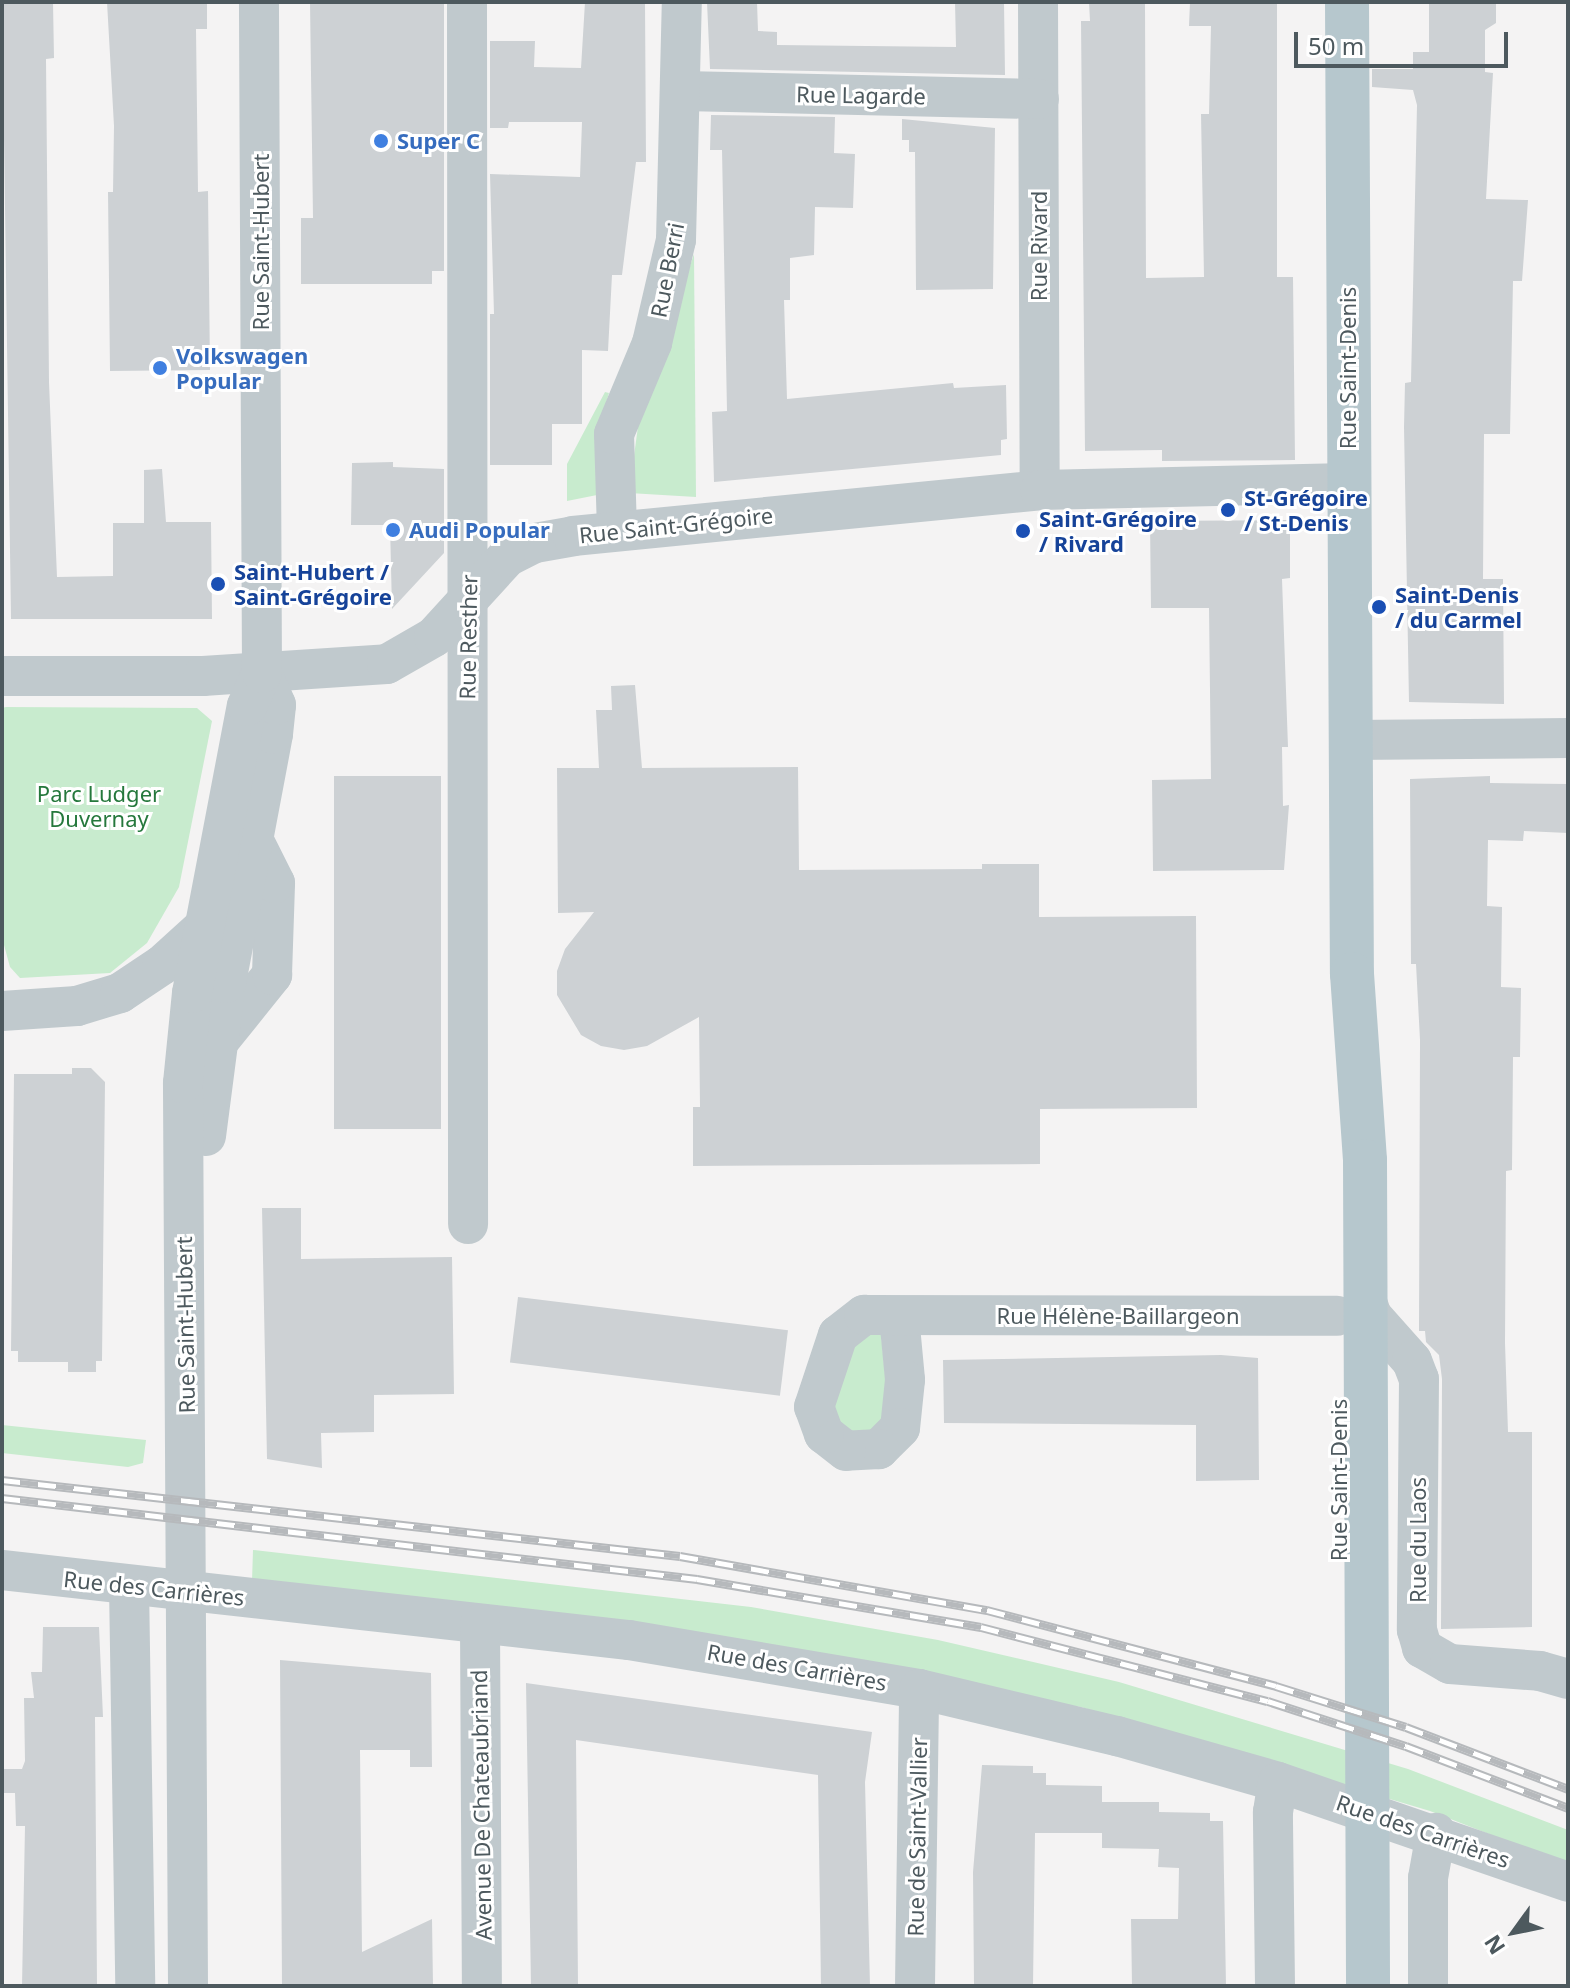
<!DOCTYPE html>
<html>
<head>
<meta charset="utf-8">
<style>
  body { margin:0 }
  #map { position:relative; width:1570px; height:1988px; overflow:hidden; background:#f4f3f3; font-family:"Noto Sans",sans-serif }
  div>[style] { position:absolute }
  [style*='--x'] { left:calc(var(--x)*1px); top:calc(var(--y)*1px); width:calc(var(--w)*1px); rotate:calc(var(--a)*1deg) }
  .green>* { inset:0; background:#c8ebce }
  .building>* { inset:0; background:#cdd1d4; transform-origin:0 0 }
  .minor>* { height:40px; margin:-20px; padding:0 20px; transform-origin:20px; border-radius:20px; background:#c0c9cd }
  .major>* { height:44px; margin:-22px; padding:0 22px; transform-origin:22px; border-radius:22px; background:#b6c7cd }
  .rail>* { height:9px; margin-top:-4.5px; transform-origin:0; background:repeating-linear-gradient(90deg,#fff 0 18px,#b6b9bc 0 36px); box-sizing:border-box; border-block:2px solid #b6b9bc }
  .dots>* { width:22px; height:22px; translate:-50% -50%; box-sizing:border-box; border:4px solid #fff; border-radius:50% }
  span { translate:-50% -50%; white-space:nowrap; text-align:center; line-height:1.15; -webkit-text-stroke:6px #fff; paint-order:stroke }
  .street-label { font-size:22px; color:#4d595e }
  .shop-label { font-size:22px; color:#366cbe; font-weight:700 }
  .left { translate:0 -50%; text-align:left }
  .transit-label { font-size:22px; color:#164399; font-weight:700 }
  .park-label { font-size:22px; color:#25783c }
  .frame { position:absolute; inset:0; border:4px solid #4d595e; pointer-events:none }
  .north { position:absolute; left:1474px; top:1892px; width:80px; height:80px; -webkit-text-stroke:6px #fff; paint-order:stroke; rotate:237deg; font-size:22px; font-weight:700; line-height:32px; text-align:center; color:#4d595e }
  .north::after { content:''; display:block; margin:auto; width:28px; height:36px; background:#4d595e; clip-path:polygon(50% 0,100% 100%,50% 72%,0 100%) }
  .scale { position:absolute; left:1294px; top:32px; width:214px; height:36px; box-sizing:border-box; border:4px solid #4d595e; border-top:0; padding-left:10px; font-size:24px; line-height:28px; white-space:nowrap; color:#4d595e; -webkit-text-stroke:6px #fff; paint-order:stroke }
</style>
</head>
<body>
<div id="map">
  <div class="green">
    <i style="clip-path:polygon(694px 254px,696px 497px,629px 493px,639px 419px)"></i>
    <i style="clip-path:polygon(605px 392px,609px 393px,601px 420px,597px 495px,567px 501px,567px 464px)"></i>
    <i style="clip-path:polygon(6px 707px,197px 708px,212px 721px,179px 887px,147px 943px,110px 973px,20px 978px,10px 967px,4px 945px,2px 773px,2px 708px)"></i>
    <i style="clip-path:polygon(860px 1333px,881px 1334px,888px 1405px,879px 1430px,847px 1435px,832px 1405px)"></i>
    <i style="clip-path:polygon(2px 1425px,146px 1440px,143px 1463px,128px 1467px,2px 1453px)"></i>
    <i style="clip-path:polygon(253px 1550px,751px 1607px,938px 1640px,1119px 1682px,1408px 1769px,1568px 1830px,1568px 1865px,1430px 1811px,1081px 1707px,252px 1581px)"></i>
  </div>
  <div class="building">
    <i style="clip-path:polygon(2px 2px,53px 2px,54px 58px,46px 59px,49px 382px,57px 577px,113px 576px,113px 523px,144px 523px,144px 470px,162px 469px,166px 522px,211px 522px,212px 619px,11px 619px)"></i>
    <i style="clip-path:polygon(107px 2px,207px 2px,207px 29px,196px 29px,198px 192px,208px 191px,210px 370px,110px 371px,108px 192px,113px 192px,114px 126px)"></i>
    <i style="clip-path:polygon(310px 2px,444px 2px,444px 271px,432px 271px,432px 284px,301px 284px,301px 218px,313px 218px)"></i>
    <i style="clip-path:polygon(585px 2px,645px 2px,646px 162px,636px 162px,622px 275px,612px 275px,608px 351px,582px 350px,582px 424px,552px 424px,552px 465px,490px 465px,490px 314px,494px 314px,490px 174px,580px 177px,582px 122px,509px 122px,508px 128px,490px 128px,490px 41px,535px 41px,534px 67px,581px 68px)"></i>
    <i style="clip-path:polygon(707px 2px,757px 2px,758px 31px,777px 32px,777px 45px,956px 47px,955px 2px,1004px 2px,1005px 75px,710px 69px)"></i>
    <i style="clip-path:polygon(1089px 2px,1145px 2px,1146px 278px,1204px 277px,1201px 114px,1209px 114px,1211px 26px,1189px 26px,1190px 2px,1277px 2px,1277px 277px,1293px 277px,1295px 460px,1162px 461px,1162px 450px,1085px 451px,1081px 21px,1090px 21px)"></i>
    <i style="clip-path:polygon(1429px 2px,1496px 2px,1496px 23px,1485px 30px,1485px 72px,1493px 73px,1486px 199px,1528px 200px,1522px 281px,1513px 281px,1510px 434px,1484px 434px,1483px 579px,1503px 579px,1504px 704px,1409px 702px,1404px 427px,1405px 383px,1411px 382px,1417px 105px,1413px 90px,1372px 87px,1372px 69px,1413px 69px,1413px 52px,1429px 52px)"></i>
    <i style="clip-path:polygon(711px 115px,835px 117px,834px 153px,855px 154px,853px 208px,815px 207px,814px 255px,790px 258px,790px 300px,784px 300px,787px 399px,953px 383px,954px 388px,1006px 385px,1007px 439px,1001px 440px,1001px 455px,714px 482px,712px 412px,727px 411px,722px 150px,710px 150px)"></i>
    <i style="clip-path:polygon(902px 119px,995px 128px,993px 289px,916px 290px,915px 152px,909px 152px,909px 140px,902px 140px)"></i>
    <i style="clip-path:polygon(393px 462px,393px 467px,444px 469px,444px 553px,392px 609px,390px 525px,351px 525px,352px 463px)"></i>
    <i style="clip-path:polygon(1290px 520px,1290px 578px,1282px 579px,1288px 747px,1282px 747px,1283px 806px,1289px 805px,1284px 870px,1153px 871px,1152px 780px,1211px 779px,1210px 691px,1209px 608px,1151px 608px,1150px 521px)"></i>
    <i style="clip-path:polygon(635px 685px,642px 768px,798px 767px,799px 870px,982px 869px,982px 864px,1039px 864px,1039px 917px,1196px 916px,1197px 1108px,1040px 1109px,1040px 1164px,693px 1166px,693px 1107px,700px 1107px,699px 1017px,647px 1046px,624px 1050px,601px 1046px,581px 1035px,557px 995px,557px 971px,565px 949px,594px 912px,558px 913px,557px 768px,599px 768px,596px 710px,612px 710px,611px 686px)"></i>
    <i style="left:334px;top:776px;width:107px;height:353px"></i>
    <i style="clip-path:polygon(1490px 776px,1490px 783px,1568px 784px,1568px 833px,1524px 831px,1523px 841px,1488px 840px,1487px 906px,1502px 907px,1501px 987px,1521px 988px,1520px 1057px,1513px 1057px,1512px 1170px,1506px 1171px,1505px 1343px,1508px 1432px,1532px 1432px,1532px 1627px,1441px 1629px,1442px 1379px,1439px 1355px,1426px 1342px,1425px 1331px,1419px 1331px,1420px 1040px,1416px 964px,1411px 964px,1410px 779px)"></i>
    <i style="clip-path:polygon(72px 1068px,91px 1068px,105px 1082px,102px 1361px,96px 1361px,96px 1372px,68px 1372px,68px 1362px,18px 1362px,18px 1351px,11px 1351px,14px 1074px,72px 1074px)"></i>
    <i style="clip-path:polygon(262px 1208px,301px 1208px,301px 1259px,452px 1257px,454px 1394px,374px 1395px,374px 1432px,321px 1433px,322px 1468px,267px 1459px)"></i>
    <i style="left:518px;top:1297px;width:272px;height:66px;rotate:7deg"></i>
    <i style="clip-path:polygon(1221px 1355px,1258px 1358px,1259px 1480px,1196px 1481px,1196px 1425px,944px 1423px,943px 1360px)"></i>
    <i style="clip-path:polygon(43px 1627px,99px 1627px,103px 1717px,95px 1717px,97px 1986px,22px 1986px,25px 1826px,16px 1826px,15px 1793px,2px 1793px,2px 1769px,22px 1769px,25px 1761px,24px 1698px,34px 1698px,31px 1672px,42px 1672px)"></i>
    <i style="clip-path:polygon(280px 1660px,431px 1673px,432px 1767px,410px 1767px,410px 1750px,360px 1750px,362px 1952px,432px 1919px,433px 1986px,282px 1986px)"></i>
    <i style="clip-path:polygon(526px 1683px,872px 1732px,865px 1782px,870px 1986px,821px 1986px,818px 1775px,576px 1740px,578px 1986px,531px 1986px)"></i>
    <i style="clip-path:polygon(982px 1765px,1033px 1766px,1033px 1773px,1046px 1773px,1046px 1785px,1102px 1786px,1102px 1802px,1159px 1802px,1159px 1812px,1210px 1813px,1210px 1821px,1223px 1821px,1226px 1986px,1132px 1986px,1131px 1919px,1178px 1919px,1179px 1868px,1158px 1867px,1159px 1849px,1102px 1848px,1102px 1833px,1035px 1833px,1033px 1986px,974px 1986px,973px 1872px)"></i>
  </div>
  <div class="minor">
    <i style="--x:467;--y:2;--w:1222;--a:89.95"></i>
    <i style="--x:1038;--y:2;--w:488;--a:89.8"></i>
    <i style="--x:682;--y:91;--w:357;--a:1.3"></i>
    <i style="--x:617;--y:530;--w:96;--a:-91.8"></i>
    <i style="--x:614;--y:434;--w:99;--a:-67.3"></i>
    <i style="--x:652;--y:343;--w:106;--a:-76.9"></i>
    <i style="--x:676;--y:240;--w:238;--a:-88.6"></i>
    <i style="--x:2;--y:676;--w:201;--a:0"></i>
    <i style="--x:203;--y:676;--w:184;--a:-3.7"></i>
    <i style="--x:387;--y:664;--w:54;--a:-29.9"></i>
    <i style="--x:434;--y:637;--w:108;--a:-47.6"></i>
    <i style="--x:507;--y:557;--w:31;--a:-27"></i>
    <i style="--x:535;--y:543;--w:39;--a:-10"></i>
    <i style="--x:573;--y:536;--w:469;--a:-5.6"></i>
    <i style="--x:1040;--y:490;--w:308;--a:-1.3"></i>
    <i style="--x:1351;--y:740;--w:217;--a:-0.5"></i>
    <i style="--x:2;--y:1011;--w:75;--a:-3.8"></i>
    <i style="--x:77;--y:1006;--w:45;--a:-16.8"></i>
    <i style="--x:120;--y:993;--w:50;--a:-33.7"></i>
    <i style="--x:162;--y:965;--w:58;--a:-42.2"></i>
    <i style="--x:219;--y:1041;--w:85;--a:-51.2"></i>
    <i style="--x:272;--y:975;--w:92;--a:-88.1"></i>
    <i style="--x:275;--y:883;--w:47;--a:-116.6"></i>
    <i style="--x:206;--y:1136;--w:154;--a:-82.6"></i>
    <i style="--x:226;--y:983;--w:253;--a:-79.3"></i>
    <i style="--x:273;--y:734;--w:29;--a:-84"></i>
    <i style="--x:276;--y:705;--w:35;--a:-114"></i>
    <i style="--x:1365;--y:1296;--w:21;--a:71"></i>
    <i style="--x:1372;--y:1316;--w:60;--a:48.4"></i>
    <i style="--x:1412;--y:1361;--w:19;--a:69"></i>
    <i style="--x:1419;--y:1379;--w:251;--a:90.5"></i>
    <i style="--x:1417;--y:1630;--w:19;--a:74"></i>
    <i style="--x:1422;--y:1648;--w:32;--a:30"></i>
    <i style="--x:1450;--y:1664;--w:90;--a:4.4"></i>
    <i style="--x:1540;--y:1671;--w:29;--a:16"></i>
    <i style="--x:899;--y:1316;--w:64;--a:84.6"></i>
    <i style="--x:905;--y:1380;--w:48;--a:95.9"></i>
    <i style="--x:900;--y:1428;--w:30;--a:135"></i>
    <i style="--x:879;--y:1449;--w:33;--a:177"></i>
    <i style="--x:846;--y:1451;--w:28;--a:-142"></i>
    <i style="--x:824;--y:1434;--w:29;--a:-110"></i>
    <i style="--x:814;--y:1407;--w:76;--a:-71.6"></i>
    <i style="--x:838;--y:1335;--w:33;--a:-38"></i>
    <i style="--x:864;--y:1315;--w:473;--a:0.1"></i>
    <i style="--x:2;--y:1570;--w:631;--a:6.37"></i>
    <i style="--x:629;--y:1640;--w:294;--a:9.6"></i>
    <i style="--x:919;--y:1689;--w:204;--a:13.4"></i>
    <i style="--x:1117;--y:1736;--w:167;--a:15.9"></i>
    <i style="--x:1278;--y:1782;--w:307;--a:19"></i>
    <i style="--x:129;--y:1585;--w:401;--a:89.1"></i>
    <i style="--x:480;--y:1624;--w:362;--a:89.7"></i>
    <i style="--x:188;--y:1986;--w:903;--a:-90.32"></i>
    <i style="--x:183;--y:1083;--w:90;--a:-84.3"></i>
    <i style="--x:192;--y:993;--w:292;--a:-79.2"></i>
    <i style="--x:247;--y:706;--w:36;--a:-66"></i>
    <i style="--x:262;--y:673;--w:671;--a:-90.26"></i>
    <i style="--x:915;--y:1986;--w:297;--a:-89.2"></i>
    <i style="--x:1275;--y:1986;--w:174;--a:-90.7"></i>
    <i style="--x:1273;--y:1812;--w:30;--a:-81"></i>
    <i style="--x:1428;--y:1986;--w:108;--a:-90"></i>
    <i style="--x:1428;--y:1878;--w:46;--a:-79.9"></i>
  </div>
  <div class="major">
    <i style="--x:1347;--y:2;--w:972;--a:89.71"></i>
    <i style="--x:1352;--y:974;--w:187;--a:86"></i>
    <i style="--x:1365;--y:1161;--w:825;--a:89.79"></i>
  </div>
  <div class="rail">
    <i style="--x:2;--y:1480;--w:682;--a:6.4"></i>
    <i style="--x:680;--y:1556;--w:312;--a:10"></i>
    <i style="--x:987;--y:1610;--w:299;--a:14.7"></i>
    <i style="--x:1276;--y:1686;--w:136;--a:17.5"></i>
    <i style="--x:1406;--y:1727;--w:173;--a:20.9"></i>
    <i style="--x:2;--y:1498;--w:700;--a:6.65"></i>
    <i style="--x:697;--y:1579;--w:288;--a:9.6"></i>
    <i style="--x:981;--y:1627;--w:296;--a:14.5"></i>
    <i style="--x:1268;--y:1701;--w:145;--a:18.1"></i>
    <i style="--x:1406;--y:1746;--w:173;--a:20.9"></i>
  </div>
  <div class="dots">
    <i style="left:381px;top:141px;background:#3f7fe0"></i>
    <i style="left:160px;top:368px;background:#3f7fe0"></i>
    <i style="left:1228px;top:510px;background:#1a4fb4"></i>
    <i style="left:393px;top:530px;background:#3f7fe0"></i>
    <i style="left:1023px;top:531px;background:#1a4fb4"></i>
    <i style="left:218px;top:584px;background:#1a4fb4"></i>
    <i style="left:1379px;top:607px;background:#1a4fb4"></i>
  </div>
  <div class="street-label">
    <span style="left:861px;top:95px;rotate:1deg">Rue Lagarde</span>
    <span style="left:261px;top:242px;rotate:-90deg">Rue Saint-Hubert</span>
    <span style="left:1039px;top:246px;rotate:-90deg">Rue Rivard</span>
    <span style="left:667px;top:270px;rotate:-79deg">Rue Berri</span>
    <span style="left:1348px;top:368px;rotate:-90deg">Rue Saint-Denis</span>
    <span style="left:676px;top:525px;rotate:-6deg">Rue Saint-Grégoire</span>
    <span style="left:468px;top:637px;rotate:-89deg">Rue Resther</span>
    <span style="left:1118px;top:1316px">Rue Hélène-Baillargeon</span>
    <span style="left:185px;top:1325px;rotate:-91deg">Rue Saint-Hubert</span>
    <span style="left:1339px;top:1480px;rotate:-90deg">Rue Saint-Denis</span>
    <span style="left:1418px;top:1540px;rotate:-90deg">Rue du Laos</span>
    <span style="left:154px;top:1588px;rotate:6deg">Rue des Carrières</span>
    <span style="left:797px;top:1667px;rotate:10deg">Rue des Carrières</span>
    <span style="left:481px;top:1805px;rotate:-91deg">Avenue De Chateaubriand</span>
    <span style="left:1423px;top:1831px;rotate:19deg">Rue des Carrières</span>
    <span style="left:917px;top:1837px;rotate:-89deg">Rue de Saint-Vallier</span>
  </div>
  <div class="shop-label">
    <span class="left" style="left:397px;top:141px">Super C</span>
    <span class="left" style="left:176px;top:368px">Volkswagen<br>Popular</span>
    <span class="left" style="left:409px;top:530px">Audi Popular</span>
  </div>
  <div class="transit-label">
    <span class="left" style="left:1244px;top:510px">St-Grégoire<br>/ St-Denis</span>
    <span class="left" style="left:1039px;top:531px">Saint-Grégoire<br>/ Rivard</span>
    <span class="left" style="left:234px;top:584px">Saint-Hubert /<br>Saint-Grégoire</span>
    <span class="left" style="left:1395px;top:607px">Saint-Denis<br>/ du Carmel</span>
  </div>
  <div class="park-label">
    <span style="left:99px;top:806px">Parc Ludger<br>Duvernay</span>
  </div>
  <div class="frame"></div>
  <div class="north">N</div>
  <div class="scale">50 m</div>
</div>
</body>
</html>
